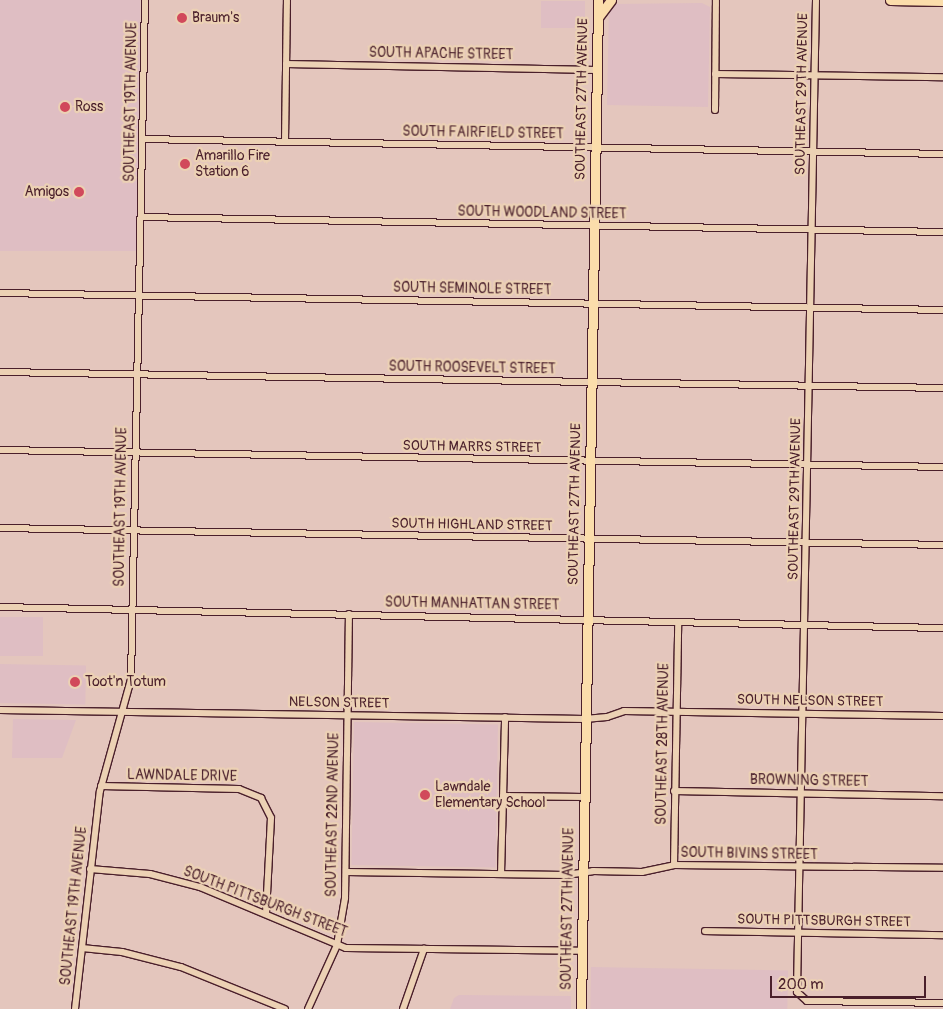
<!DOCTYPE html>
<html>
<head>
<meta charset="utf-8">
<style>
  body { margin:0 }
  #map { position:relative; width:943px; height:1009px; overflow:hidden; background:#e4c6bd; font-family:Pangolin,sans-serif }
  div>[style] { position:absolute }
  [style*='--x'] { left:calc(var(--x)*1px); top:calc(var(--y)*1px); width:calc(var(--w)*1px); rotate:calc(var(--a)*1deg) }
  .built>* { inset:0; background:#dfbec3; transform-origin:0 0 }
  .roads { filter:drop-shadow(1px 0 #4a1f2b) drop-shadow(-1px 0 #4a1f2b) drop-shadow(0 1px #4a1f2b) drop-shadow(0 -1px #4a1f2b) }
  .minor>* { height:6px; margin:-3px; padding:0 3px; transform-origin:3px; border-radius:3px; background:#ecd1b4 }
  .major>* { height:9px; margin:-4.5px; padding:0 4.5px; transform-origin:4.5px; border-radius:4.5px; background:#fbddab }
  .dots>* { width:14px; height:14px; translate:-50% -50%; box-sizing:border-box; border:2px solid #ecd1b4; border-radius:50% }
  span { translate:-50% -50%; white-space:nowrap; text-align:center; line-height:1.15; -webkit-text-stroke:4.5px #ecd1b4; paint-order:stroke }
  .poi-label { font-size:14px; color:#4a1f2b }
  .left { translate:0 -50%; text-align:left }
  .right { translate:-100% -50%; text-align:right }
  .street-label { font-size:14px; color:#4a1f2b }
  .scale { position:absolute; left:770px; top:976px; width:156px; height:22px; box-sizing:border-box; border:2px solid #4a1f2b; border-top:0; padding-left:6px; font-size:15px; line-height:18px; white-space:nowrap; color:#4a1f2b; -webkit-text-stroke:4px #ecd1b4; paint-order:stroke }
</style>
</head>
<body>
<div id="map">
  <div class="built">
    <i style="left:0;top:0;width:140px;height:251px"></i>
    <i style="left:541px;top:1px;width:44px;height:27px"></i>
    <i style="clip-path:polygon(614px 4px,702px 3px,710px 7px,708px 107px,607px 105px,609px 7px)"></i>
    <i style="left:0;top:617px;width:43px;height:39px"></i>
    <i style="left:0;top:664px;width:86px;height:39px;rotate:1deg"></i>
    <i style="clip-path:polygon(13px 719px,76px 720px,62px 758px,12px 758px)"></i>
    <i style="left:354px;top:722px;width:144px;height:143px;rotate:1deg"></i>
    <i style="left:591px;top:967px;width:197px;height:42px;rotate:1deg"></i>
    <i style="clip-path:polygon(459px 995px,571px 996px,571px 1009px,450px 1009px,454px 998px)"></i>
  </div>
  <div class="roads">
    <div class="minor">
      <i style="--x:816;--y:0;--w:992;--a:91.1"></i>
      <i style="--x:797;--y:992;--w:13;--a:42"></i>
      <i style="--x:807;--y:1001;--w:136;--a:0.8"></i>
      <i style="--x:286;--y:64;--w:310;--a:1.1"></i>
      <i style="--x:715;--y:74;--w:228;--a:0.8"></i>
      <i style="--x:715;--y:110;--w:110;--a:-89.5"></i>
      <i style="--x:142;--y:139;--w:801;--a:1.07"></i>
      <i style="--x:285;--y:141;--w:141;--a:-89.2"></i>
      <i style="--x:141;--y:217;--w:802;--a:1.07"></i>
      <i style="--x:0;--y:293;--w:943;--a:1.03"></i>
      <i style="--x:0;--y:372;--w:943;--a:0.97"></i>
      <i style="--x:0;--y:450;--w:943;--a:1.03"></i>
      <i style="--x:0;--y:528;--w:943;--a:1.03"></i>
      <i style="--x:0;--y:607;--w:943;--a:1.28"></i>
      <i style="--x:0;--y:710;--w:585;--a:0.88"></i>
      <i style="--x:585;--y:719;--w:22;--a:-5"></i>
      <i style="--x:607;--y:717;--w:18;--a:-19"></i>
      <i style="--x:624;--y:711;--w:319;--a:0.9"></i>
      <i style="--x:101;--y:786;--w:138;--a:1.2"></i>
      <i style="--x:239;--y:789;--w:24;--a:22"></i>
      <i style="--x:261;--y:798;--w:22;--a:63"></i>
      <i style="--x:271;--y:818;--w:96;--a:93"></i>
      <i style="--x:674;--y:791;--w:269;--a:1.1"></i>
      <i style="--x:503;--y:796;--w:81;--a:0.7"></i>
      <i style="--x:674;--y:865;--w:241;--a:-89"></i>
      <i style="--x:90;--y:869;--w:60;--a:4.8"></i>
      <i style="--x:150;--y:874;--w:52;--a:14.6"></i>
      <i style="--x:200;--y:887;--w:158;--a:22.7"></i>
      <i style="--x:346;--y:948;--w:235;--a:0.7"></i>
      <i style="--x:346;--y:872;--w:220;--a:0.8"></i>
      <i style="--x:566;--y:875;--w:27;--a:-8"></i>
      <i style="--x:593;--y:871;--w:49;--a:1.2"></i>
      <i style="--x:642;--y:872;--w:33;--a:-12"></i>
      <i style="--x:674;--y:865;--w:269;--a:0.6"></i>
      <i style="--x:501;--y:874;--w:157;--a:-88.5"></i>
      <i style="--x:705;--y:931;--w:238;--a:1"></i>
      <i style="--x:82;--y:948;--w:40;--a:5.7"></i>
      <i style="--x:122;--y:952;--w:61;--a:14.3"></i>
      <i style="--x:181;--y:967;--w:112;--a:22"></i>
      <i style="--x:75;--y:1009;--w:219;--a:-83.5"></i>
      <i style="--x:100;--y:791;--w:116;--a:-74.5"></i>
      <i style="--x:131;--y:679;--w:679;--a:-88.82"></i>
      <i style="--x:308;--y:1009;--w:70;--a:-65.6"></i>
      <i style="--x:337;--y:945;--w:48;--a:-80.3"></i>
      <i style="--x:345;--y:898;--w:284;--a:-89.2"></i>
      <i style="--x:403;--y:1009;--w:64;--a:-70.7"></i>
    </div>
    <div class="major">
      <i style="--x:890;--y:0;--w:53;--a:1.1"></i>
      <i style="--x:599;--y:16;--w:20;--a:-53"></i>
      <i style="--x:581;--y:1009;--w:1009;--a:-89.03"></i>
    </div>
  </div>
  <div class="dots">
    <i style="left:182px;top:18px;background:#d1495b"></i>
    <i style="left:65px;top:107px;background:#d1495b"></i>
    <i style="left:185px;top:164px;background:#d1495b"></i>
    <i style="left:79px;top:192px;background:#d1495b"></i>
    <i style="left:75px;top:682px;background:#d1495b"></i>
    <i style="left:425px;top:795px;background:#d1495b"></i>
  </div>
  <div class="poi-label">
    <span class="left" style="left:192px;top:18px">Braum's</span>
    <span class="left" style="left:75px;top:107px">Ross</span>
    <span class="left" style="left:195px;top:164px">Amarillo Fire<br>Station 6</span>
    <span class="right" style="left:69px;top:192px">Amigos</span>
    <span class="left" style="left:85px;top:682px">Toot'n Totum</span>
    <span class="left" style="left:435px;top:795px">Lawndale<br>Elementary School</span>
  </div>
  <div class="street-label">
    <span style="left:441px;top:54px;rotate:1deg">SOUTH APACHE STREET</span>
    <span style="left:802px;top:94px;rotate:-89deg">SOUTHEAST 29TH AVENUE</span>
    <span style="left:582px;top:99px;rotate:-89deg">SOUTHEAST 27TH AVENUE</span>
    <span style="left:131px;top:102px;rotate:-89deg">SOUTHEAST 19TH AVENUE</span>
    <span style="left:483px;top:133px;rotate:1deg">SOUTH FAIRFIELD STREET</span>
    <span style="left:542px;top:213px;rotate:1deg">SOUTH WOODLAND STREET</span>
    <span style="left:472px;top:289px;rotate:1deg">SOUTH SEMINOLE STREET</span>
    <span style="left:472px;top:368px;rotate:1deg">SOUTH ROOSEVELT STREET</span>
    <span style="left:472px;top:447px;rotate:1deg">SOUTH MARRS STREET</span>
    <span style="left:795px;top:499px;rotate:-89deg">SOUTHEAST 29TH AVENUE</span>
    <span style="left:575px;top:504px;rotate:-89deg">SOUTHEAST 27TH AVENUE</span>
    <span style="left:121px;top:507px;rotate:-89deg">SOUTHEAST 19TH AVENUE</span>
    <span style="left:472px;top:525px;rotate:1deg">SOUTH HIGHLAND STREET</span>
    <span style="left:472px;top:604px;rotate:1deg">SOUTH MANHATTAN STREET</span>
    <span style="left:810px;top:701px;rotate:1deg">SOUTH NELSON STREET</span>
    <span style="left:339px;top:703px;rotate:1deg">NELSON STREET</span>
    <span style="left:663px;top:744px;rotate:-89deg">SOUTHEAST 28TH AVENUE</span>
    <span style="left:182px;top:776px;rotate:1deg">LAWNDALE DRIVE</span>
    <span style="left:809px;top:781px;rotate:1deg">BROWNING STREET</span>
    <span style="left:333px;top:815px;rotate:-89deg">SOUTHEAST 22ND AVENUE</span>
    <span style="left:749px;top:854px;rotate:1deg">SOUTH BIVINS STREET</span>
    <span style="left:265px;top:902px;rotate:21deg">SOUTH PITTSBURGH STREET</span>
    <span style="left:74px;top:906px;rotate:-84deg">SOUTHEAST 19TH AVENUE</span>
    <span style="left:568px;top:909px;rotate:-89deg">SOUTHEAST 27TH AVENUE</span>
    <span style="left:824px;top:921px;rotate:1deg">SOUTH PITTSBURGH STREET</span>
  </div>
  <div class="scale">200 m</div>
</div>
</body>
</html>
